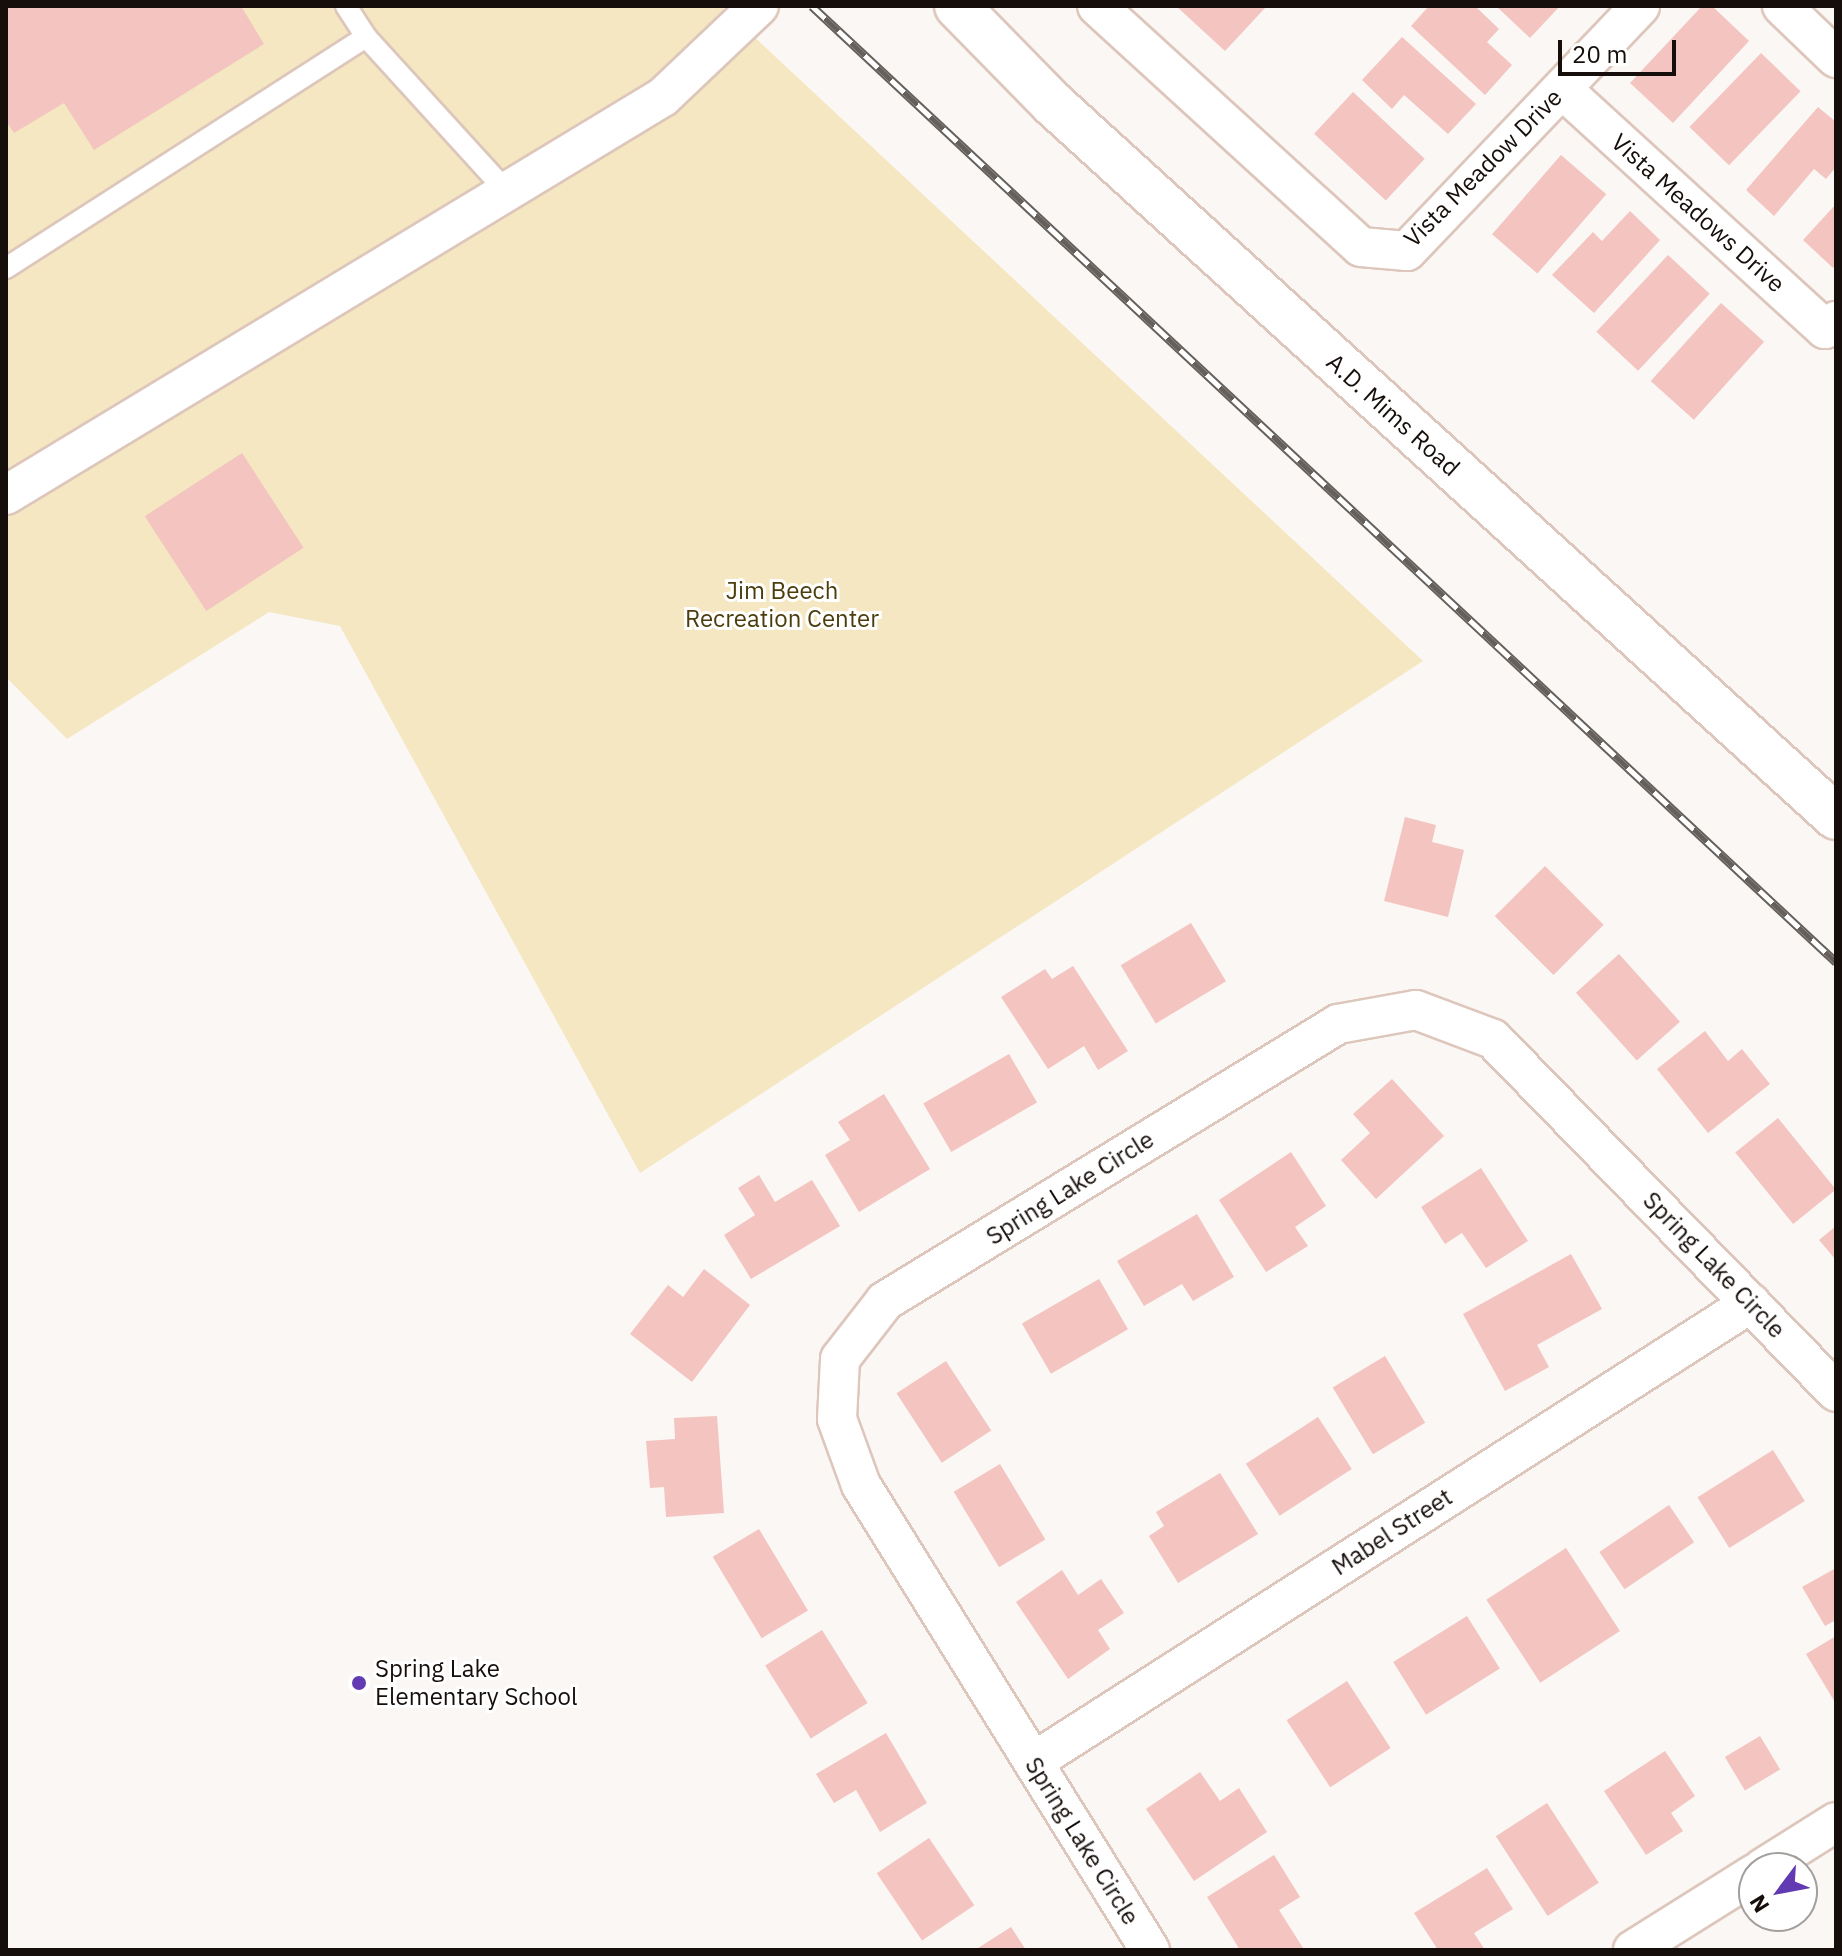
<!DOCTYPE html>
<html>
<head>
<meta charset="utf-8">
<style>
  body { margin:0 }
  #map { position:relative; width:1842px; height:1956px; overflow:hidden; background:#fbf7f4; font-family:"IBM Plex Sans",sans-serif }
  div>[style] { position:absolute }
  [style*='--x'] { left:calc(var(--x)*1px); top:calc(var(--y)*1px); width:calc(var(--w)*1px); rotate:calc(var(--a)*1deg) }
  .green>* { inset:0; background:#f4e7c1 }
  .building>* { inset:0; background:#f3c4c0; transform-origin:0 0 }
  .roads { filter:drop-shadow(2px 0 #ddc6bb) drop-shadow(-2px 0 #ddc6bb) drop-shadow(0 2px #ddc6bb) drop-shadow(0 -2px #ddc6bb) }
  .service>* { height:20px; margin:-10px; padding:0 10px; transform-origin:10px; border-radius:10px; background:#fff }
  .minor>* { height:38px; margin:-19px; padding:0 19px; transform-origin:19px; border-radius:19px; background:#fff }
  .tertiary>* { height:44px; margin:-22px; padding:0 22px; transform-origin:22px; border-radius:22px; background:#fff }
  .rail>* { height:9px; margin-top:-4.5px; transform-origin:0; background:repeating-linear-gradient(90deg,#fff 0 18px,#66605c 0 36px); box-sizing:border-box; border-block:2px solid #66605c }
  .dots>* { width:22px; height:22px; translate:-50% -50%; box-sizing:border-box; border:4px solid #fff; border-radius:50% }
  span { translate:-50% -50%; white-space:nowrap; text-align:center; line-height:1.15; -webkit-text-stroke:6px #fff; paint-order:stroke }
  .street-label { font-size:24px; color:#160e0a }
  .park-label { font-size:24px; color:#4b3d0c }
  .poi-label { font-size:24px; color:#160e0a }
  .left { translate:0 -50%; text-align:left }
  .frame { position:absolute; inset:0; border:8px solid #160e0a; pointer-events:none }
  .north { position:absolute; left:1738px; top:1852px; width:80px; height:80px; box-sizing:border-box; background:#fff; border:2px solid #a29f9d; border-radius:50%; rotate:238deg; font-size:22px; font-weight:700; line-height:32px; text-align:center; color:#160e0a }
  .north::after { content:''; display:block; margin:auto; width:28px; height:36px; background:#623bb3; clip-path:polygon(50% 0,100% 100%,50% 72%,0 100%) }
  .scale { position:absolute; left:1558px; top:40px; width:118px; height:36px; box-sizing:border-box; border:4px solid #160e0a; border-top:0; padding-left:10px; font-size:24px; line-height:28px; white-space:nowrap; color:#160e0a; -webkit-text-stroke:6px #fff; paint-order:stroke }
</style>
</head>
<body>
<div id="map">
  <div class="green">
    <i style="clip-path:polygon(6px 6px,721px 6px,1423px 661px,640px 1173px,340px 626px,269px 612px,67px 739px,6px 677px)"></i>
  </div>
  <div class="building">
    <i style="clip-path:polygon(6px 6px,241px 6px,264px 44px,94px 150px,64px 103px,14px 133px,6px 121px)"></i>
    <i style="clip-path:polygon(1176px 6px,1263px 6px,1265px 8px,1225px 51px)"></i>
    <i style="clip-path:polygon(1429px 6px,1475px 6px,1499px 29px,1487px 42px,1512px 65px,1485px 95px,1411px 26px)"></i>
    <i style="clip-path:polygon(1496px 6px,1560px 6px,1530px 38px)"></i>
    <i style="clip-path:polygon(1702px 6px,1712px 6px,1749px 41px,1673px 123px,1630px 83px)"></i>
    <i style="clip-path:polygon(1402px 37px,1476px 104px,1448px 134px,1404px 95px,1392px 109px,1362px 80px)"></i>
    <i style="left:1761px;top:53px;width:55px;height:103px;rotate:44deg"></i>
    <i style="left:1353px;top:92px;width:98px;height:57px;rotate:43deg"></i>
    <i style="clip-path:polygon(1818px 107px,1836px 122px,1836px 167px,1826px 179px,1814px 169px,1774px 216px,1746px 190px)"></i>
    <i style="left:1561px;top:155px;width:60px;height:105px;rotate:41deg"></i>
    <i style="clip-path:polygon(1836px 204px,1836px 264px,1833px 268px,1803px 240px)"></i>
    <i style="clip-path:polygon(1630px 211px,1660px 240px,1594px 313px,1552px 275px,1593px 232px,1602px 241px)"></i>
    <i style="left:1668px;top:255px;width:57px;height:105px;rotate:43deg"></i>
    <i style="left:1721px;top:303px;width:58px;height:105px;rotate:42deg"></i>
    <i style="left:242px;top:453px;width:113px;height:116px;rotate:57deg"></i>
    <i style="clip-path:polygon(1405px 817px,1436px 825px,1432px 842px,1464px 850px,1448px 917px,1384px 901px)"></i>
    <i style="left:1545px;top:866px;width:83px;height:71px;rotate:45deg"></i>
    <i style="left:1191px;top:923px;width:68px;height:82px;rotate:59deg"></i>
    <i style="left:1619px;top:954px;width:91px;height:58px;rotate:48deg"></i>
    <i style="clip-path:polygon(1073px 966px,1128px 1051px,1098px 1070px,1084px 1046px,1048px 1069px,1001px 997px,1045px 969px,1052px 979px)"></i>
    <i style="clip-path:polygon(1705px 1031px,1728px 1061px,1742px 1049px,1770px 1084px,1708px 1133px,1657px 1069px)"></i>
    <i style="left:1009px;top:1054px;width:56px;height:99px;rotate:60deg"></i>
    <i style="clip-path:polygon(1392px 1079px,1444px 1136px,1376px 1199px,1341px 1160px,1370px 1133px,1353px 1114px)"></i>
    <i style="clip-path:polygon(884px 1094px,930px 1169px,859px 1212px,825px 1155px,850px 1140px,838px 1122px)"></i>
    <i style="left:1778px;top:1118px;width:92px;height:55px;rotate:51deg"></i>
    <i style="clip-path:polygon(1291px 1152px,1326px 1206px,1295px 1227px,1308px 1246px,1266px 1272px,1219px 1200px)"></i>
    <i style="clip-path:polygon(1481px 1168px,1528px 1241px,1486px 1268px,1462px 1233px,1445px 1244px,1421px 1207px)"></i>
    <i style="clip-path:polygon(759px 1175px,775px 1202px,812px 1180px,840px 1226px,751px 1279px,724px 1235px,755px 1215px,738px 1188px)"></i>
    <i style="clip-path:polygon(1197px 1214px,1234px 1277px,1193px 1301px,1182px 1284px,1144px 1306px,1117px 1261px)"></i>
    <i style="clip-path:polygon(1836px 1226px,1836px 1260px,1819px 1240px)"></i>
    <i style="clip-path:polygon(1571px 1254px,1602px 1309px,1537px 1345px,1549px 1367px,1505px 1391px,1463px 1314px)"></i>
    <i style="clip-path:polygon(704px 1269px,750px 1305px,692px 1382px,630px 1334px,668px 1285px,683px 1297px)"></i>
    <i style="left:1099px;top:1279px;width:58px;height:89px;rotate:60deg"></i>
    <i style="left:1385px;top:1356px;width:78px;height:61px;rotate:59deg"></i>
    <i style="left:946px;top:1361px;width:83px;height:59px;rotate:57deg"></i>
    <i style="clip-path:polygon(717px 1416px,724px 1513px,666px 1517px,664px 1487px,650px 1488px,646px 1441px,675px 1439px,674px 1418px)"></i>
    <i style="left:1318px;top:1417px;width:62px;height:86px;rotate:57deg"></i>
    <i style="left:1773px;top:1450px;width:60px;height:89px;rotate:58deg"></i>
    <i style="left:1000px;top:1464px;width:88px;height:54px;rotate:59deg"></i>
    <i style="clip-path:polygon(1220px 1473px,1258px 1534px,1178px 1583px,1149px 1536px,1164px 1526px,1156px 1512px)"></i>
    <i style="left:1669px;top:1505px;width:45px;height:84px;rotate:56deg"></i>
    <i style="left:759px;top:1529px;width:95px;height:54px;rotate:59deg"></i>
    <i style="left:1566px;top:1548px;width:99px;height:95px;rotate:57deg"></i>
    <i style="clip-path:polygon(1836px 1568px,1836px 1620px,1825px 1626px,1802px 1587px)"></i>
    <i style="clip-path:polygon(1062px 1570px,1078px 1595px,1101px 1579px,1124px 1613px,1098px 1630px,1110px 1649px,1068px 1679px,1016px 1602px)"></i>
    <i style="left:1467px;top:1616px;width:62px;height:87px;rotate:58deg"></i>
    <i style="left:822px;top:1630px;width:86px;height:67px;rotate:58deg"></i>
    <i style="clip-path:polygon(1836px 1636px,1836px 1704px,1806px 1654px)"></i>
    <i style="left:1347px;top:1681px;width:80px;height:72px;rotate:57deg"></i>
    <i style="clip-path:polygon(886px 1733px,927px 1803px,880px 1832px,856px 1790px,834px 1803px,816px 1774px)"></i>
    <i style="left:1760px;top:1736px;width:39px;height:41px;rotate:59deg"></i>
    <i style="clip-path:polygon(1665px 1751px,1695px 1796px,1671px 1813px,1683px 1831px,1646px 1855px,1604px 1791px)"></i>
    <i style="clip-path:polygon(1200px 1772px,1220px 1801px,1239px 1788px,1267px 1832px,1194px 1881px,1146px 1809px)"></i>
    <i style="left:1547px;top:1803px;width:95px;height:61px;rotate:57deg"></i>
    <i style="left:929px;top:1838px;width:81px;height:63px;rotate:56deg"></i>
    <i style="clip-path:polygon(1274px 1855px,1300px 1897px,1279px 1910px,1303px 1948px,1240px 1950px,1207px 1897px)"></i>
    <i style="clip-path:polygon(1487px 1868px,1513px 1909px,1474px 1933px,1485px 1950px,1438px 1950px,1414px 1913px)"></i>
    <i style="clip-path:polygon(1011px 1927px,1026px 1950px,975px 1950px)"></i>
  </div>
  <div class="roads">
    <div class="service">
      <i style="--x:346;--y:6;--w:37;--a:57"></i>
      <i style="--x:6;--y:268;--w:428;--a:-32.7"></i>
      <i style="--x:366;--y:37;--w:207;--a:47.7"></i>
    </div>
    <div class="minor">
      <i style="--x:1097;--y:6;--w:357;--a:42.4"></i>
      <i style="--x:1361;--y:247;--w:46;--a:5"></i>
      <i style="--x:1407;--y:251;--w:338;--a:-46.4"></i>
      <i style="--x:1782;--y:6;--w:75;--a:43.9"></i>
      <i style="--x:1562;--y:89;--w:356;--a:42.4"></i>
      <i style="--x:1825;--y:329;--w:14;--a:-36"></i>
      <i style="--x:6;--y:495;--w:768;--a:-31.21"></i>
      <i style="--x:663;--y:97;--w:132;--a:-43.5"></i>
      <i style="--x:1033;--y:1762;--w:852;--a:-32.59"></i>
      <i style="--x:1763;--y:1868;--w:86;--a:-32.2"></i>
      <i style="--x:1150;--y:1950;--w:547;--a:-121.86"></i>
      <i style="--x:861;--y:1485;--w:70;--a:-110"></i>
      <i style="--x:837;--y:1419;--w:60;--a:-87.1"></i>
      <i style="--x:840;--y:1359;--w:73;--a:-52.2"></i>
      <i style="--x:885;--y:1301;--w:531;--a:-31.44"></i>
      <i style="--x:1338;--y:1024;--w:79;--a:-10.2"></i>
      <i style="--x:1416;--y:1010;--w:82;--a:20.6"></i>
      <i style="--x:1493;--y:1039;--w:492;--a:45.8"></i>
      <i style="--x:1633;--y:1950;--w:143;--a:-32.1"></i>
    </div>
    <div class="tertiary">
      <i style="--x:957;--y:6;--w:137;--a:45.6"></i>
      <i style="--x:1053;--y:104;--w:1059;--a:42.32"></i>
    </div>
  </div>
  <div class="rail">
    <i style="--x:812;--y:6;--w:1401;--a:43.03"></i>
  </div>
  <div class="dots">
    <i style="left:359px;top:1683px;background:#623bb3"></i>
  </div>
  <div class="street-label">
    <span style="left:1483px;top:168px;rotate:-45deg">Vista Meadow Drive</span>
    <span style="left:1698px;top:213px;rotate:42deg">Vista Meadows Drive</span>
    <span style="left:1393px;top:415px;rotate:42deg">A.D. Mims Road</span>
    <span style="left:1070px;top:1188px;rotate:-32deg">Spring Lake Circle</span>
    <span style="left:1714px;top:1265px;rotate:46deg">Spring Lake Circle</span>
    <span style="left:1392px;top:1532px;rotate:-33deg">Mabel Street</span>
    <span style="left:1082px;top:1841px;rotate:58deg">Spring Lake Circle</span>
  </div>
  <div class="park-label">
    <span style="left:782px;top:605px">Jim Beech<br>Recreation Center</span>
  </div>
  <div class="poi-label">
    <span class="left" style="left:375px;top:1683px">Spring Lake<br>Elementary School</span>
  </div>
  <div class="frame"></div>
  <div class="north">N</div>
  <div class="scale">20 m</div>
</div>
</body>
</html>
